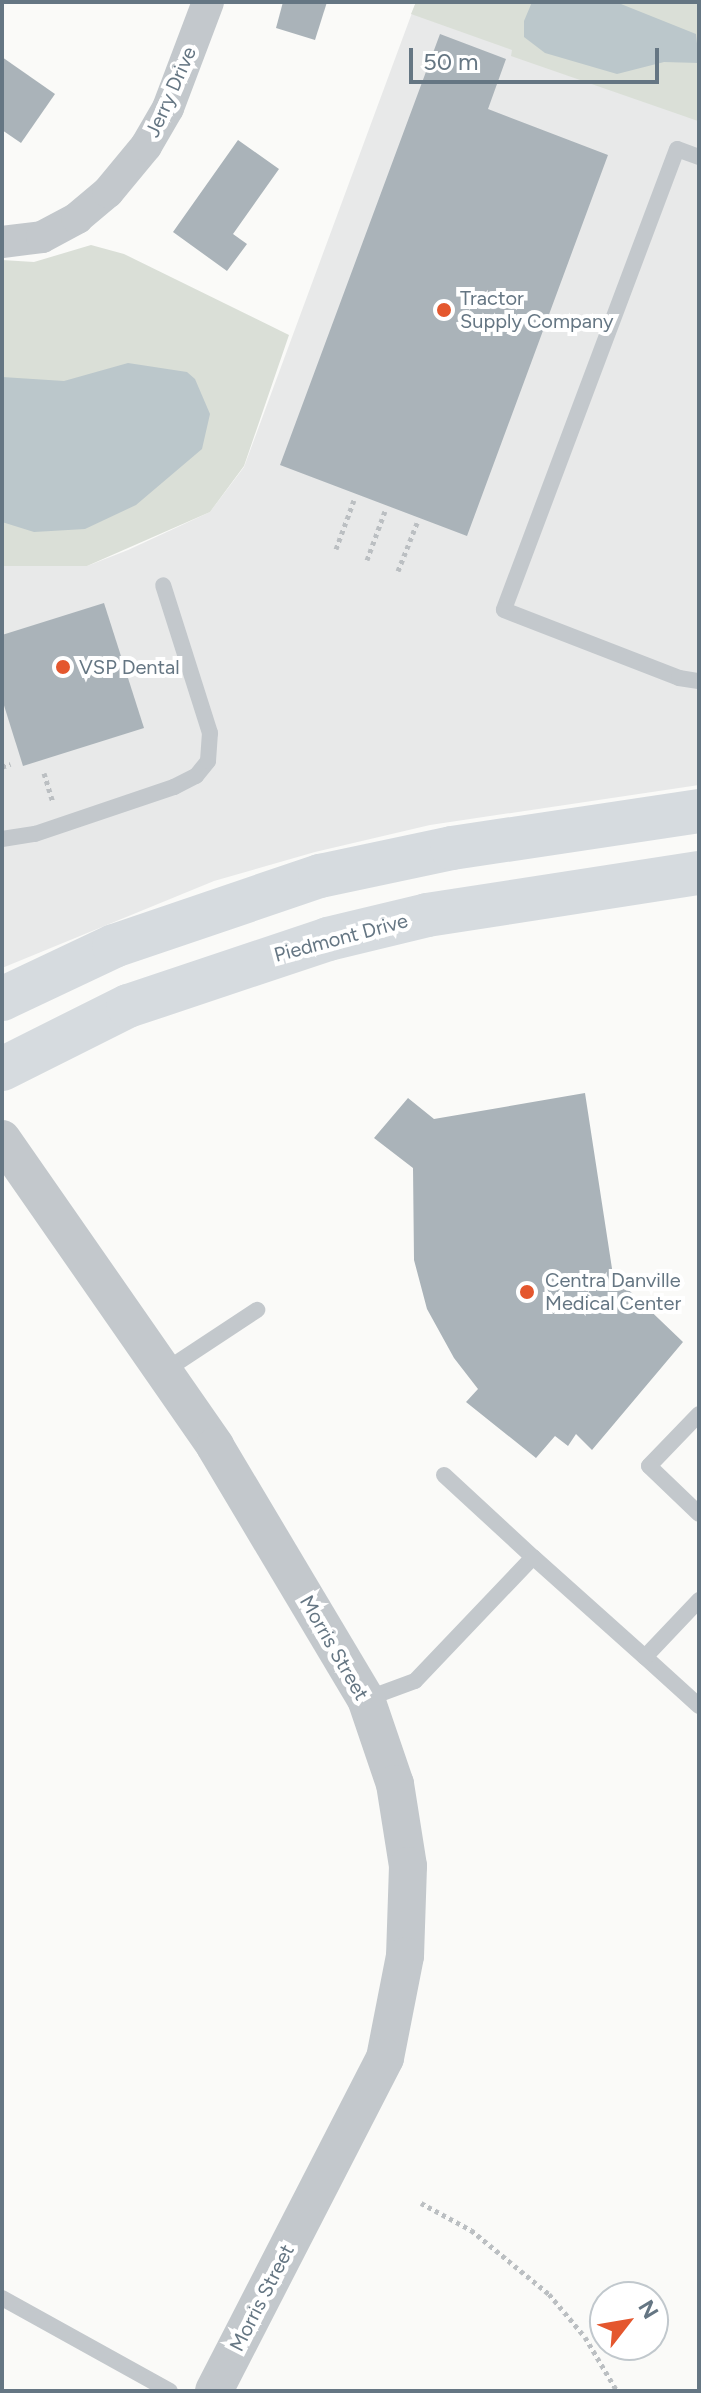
<!DOCTYPE html>
<html>
<head>
<meta charset="utf-8">
<style>
  body { margin:0 }
  #map { position:relative; width:701px; height:2393px; overflow:hidden; background:#fafaf8; font-family:Figtree,sans-serif }
  div>[style] { position:absolute }
  [style*='--x'] { left:calc(var(--x)*1px); top:calc(var(--y)*1px); width:calc(var(--w)*1px); rotate:calc(var(--a)*1deg) }
  .built>* { inset:0; background:#e8e9e9 }
  .green>* { inset:0; background:#dadfd7 }
  .water>* { inset:0; background:#bbc7cb }
  .building>* { inset:0; background:#aab3b9 }
  .path>* { height:5px; margin-top:-2.5px; transform-origin:0; background:repeating-linear-gradient(90deg,#bbbfc2 0 4px,transparent 0 8px) }
  .service>* { height:16px; margin:-8px; padding:0 8px; transform-origin:8px; border-radius:8px; background:#c3c8cc }
  .minor>* { height:32px; margin:-16px; padding:0 16px; transform-origin:16px; border-radius:16px; background:#c3c8cc }
  .tertiary>* { height:38px; margin:-19px; padding:0 19px; transform-origin:19px; border-radius:19px; background:#c3c8cc }
  .secondary>* { height:44px; margin:-22px; padding:0 22px; transform-origin:22px; border-radius:22px; background:#d6dbdf }
  .dots>* { width:22px; height:22px; translate:-50% -50%; box-sizing:border-box; border:4px solid #fff; border-radius:50% }
  span { translate:-50% -50%; white-space:nowrap; text-align:center; line-height:1.15; -webkit-text-stroke:8px #fff; paint-order:stroke }
  .street-label { font-size:20px; color:#657683 }
  .poi-label { font-size:20px; color:#657683 }
  .left { translate:0 -50%; text-align:left }
  .frame { position:absolute; inset:0; border:4px solid #657683; pointer-events:none }
  .north { position:absolute; left:589px; top:2281px; width:80px; height:80px; box-sizing:border-box; background:#fff; border:2px solid #c1c8cd; border-radius:50%; rotate:59deg; font-size:22px; font-weight:700; line-height:32px; text-align:center; color:#657683 }
  .north::after { content:''; display:block; margin:auto; width:28px; height:36px; background:#e4572e; clip-path:polygon(50% 0,100% 100%,50% 72%,0 100%) }
  .scale { position:absolute; left:409px; top:48px; width:250px; height:36px; box-sizing:border-box; border:4px solid #657683; border-top:0; padding-left:10px; font-size:24px; line-height:28px; white-space:nowrap; color:#657683; -webkit-text-stroke:6px #fff; paint-order:stroke }
</style>
</head>
<body>
<div id="map">
  <div class="built">
    <i style="clip-path:polygon(416px 2px,699px 2px,699px 785px,430px 825px,315px 852px,214px 881px,2px 968px,2px 566px,87px 566px,128px 550px,210px 512px,244px 467px)"></i>
  </div>
  <div class="green">
    <i style="clip-path:polygon(416px 2px,699px 2px,698px 121px,511px 56px,512px 50px,411px 14px)"></i>
    <i style="clip-path:polygon(91px 245px,124px 254px,289px 335px,244px 466px,210px 512px,87px 566px,2px 566px,2px 260px,34px 262px)"></i>
  </div>
  <div class="water">
    <i style="clip-path:polygon(532px 2px,616px 2px,696px 34px,699px 63px,664px 62px,617px 74px,545px 53px,524px 37px,524px 21px)"></i>
    <i style="clip-path:polygon(128px 363px,187px 372px,195px 379px,210px 414px,202px 449px,136px 505px,85px 529px,34px 532px,2px 522px,2px 377px,64px 381px)"></i>
  </div>
  <div class="building">
    <i style="clip-path:polygon(283px 2px,327px 2px,315px 40px,276px 28px)"></i>
    <i style="clip-path:polygon(440px 34px,506px 59px,488px 109px,608px 155px,467px 536px,280px 465px)"></i>
    <i style="clip-path:polygon(2px 57px,55px 94px,21px 143px,2px 130px)"></i>
    <i style="clip-path:polygon(238px 140px,279px 169px,233px 234px,247px 244px,227px 271px,173px 232px)"></i>
    <i style="clip-path:polygon(104px 603px,144px 728px,23px 766px,2px 699px,2px 635px)"></i>
    <i style="clip-path:polygon(585px 1093px,613px 1275px,683px 1342px,592px 1450px,576px 1434px,568px 1446px,555px 1436px,536px 1458px,466px 1402px,478px 1389px,454px 1358px,427px 1309px,414px 1260px,413px 1168px,374px 1138px,408px 1098px,434px 1119px)"></i>
  </div>
  <div class="path">
    <i style="--x:336;--y:549;--w:52;--a:-69.8"></i>
    <i style="--x:367;--y:560;--w:52;--a:-69.8"></i>
    <i style="--x:398;--y:571;--w:52;--a:-68.4"></i>
    <i style="--x:2;--y:767;--w:9;--a:-21"></i>
    <i style="--x:44;--y:773;--w:31;--a:73"></i>
    <i style="--x:421;--y:2203;--w:57;--a:28.4"></i>
    <i style="--x:471;--y:2230;--w:101;--a:39.4"></i>
    <i style="--x:549;--y:2294;--w:56;--a:50.1"></i>
    <i style="--x:585;--y:2337;--w:63;--a:59.3"></i>
  </div>
  <div class="service">
    <i style="--x:699;--y:157;--w:23;--a:-160"></i>
    <i style="--x:677;--y:149;--w:492;--a:110.6"></i>
    <i style="--x:504;--y:610;--w:188;--a:21.2"></i>
    <i style="--x:679;--y:678;--w:20;--a:9"></i>
    <i style="--x:2;--y:839;--w:33;--a:-9"></i>
    <i style="--x:35;--y:834;--w:147;--a:-18.7"></i>
    <i style="--x:174;--y:787;--w:25;--a:-27"></i>
    <i style="--x:196;--y:776;--w:19;--a:-51"></i>
    <i style="--x:208;--y:761;--w:28;--a:-86"></i>
    <i style="--x:210;--y:733;--w:155;--a:-107.6"></i>
    <i style="--x:163;--y:1372;--w:113;--a:-33.4"></i>
    <i style="--x:699;--y:1414;--w:72;--a:133.9"></i>
    <i style="--x:649;--y:1466;--w:69;--a:43.8"></i>
    <i style="--x:444;--y:1475;--w:121;--a:42.7"></i>
    <i style="--x:645;--y:1657;--w:73;--a:42.2"></i>
    <i style="--x:366;--y:1699;--w:52;--a:-20.2"></i>
    <i style="--x:415;--y:1681;--w:171;--a:-46.4"></i>
    <i style="--x:533;--y:1557;--w:150;--a:41.8"></i>
    <i style="--x:645;--y:1657;--w:79;--a:-46.5"></i>
    <i style="--x:2;--y:2298;--w:192;--a:29"></i>
  </div>
  <div class="minor">
    <i style="--x:2;--y:242;--w:40;--a:-7.1"></i>
    <i style="--x:42;--y:237;--w:40;--a:-28"></i>
    <i style="--x:77;--y:218;--w:40;--a:-40"></i>
    <i style="--x:108;--y:192;--w:60;--a:-50.4"></i>
    <i style="--x:146;--y:146;--w:44;--a:-59.9"></i>
    <i style="--x:168;--y:108;--w:113;--a:-69.3"></i>
  </div>
  <div class="tertiary">
    <i style="--x:2;--y:1139;--w:374;--a:55.2"></i>
    <i style="--x:215;--y:1446;--w:295;--a:59.2"></i>
    <i style="--x:366;--y:1699;--w:90;--a:71.2"></i>
    <i style="--x:395;--y:1784;--w:83;--a:81"></i>
    <i style="--x:408;--y:1866;--w:90;--a:91.9"></i>
    <i style="--x:405;--y:1956;--w:104;--a:101.1"></i>
    <i style="--x:385;--y:2058;--w:374;--a:117.2"></i>
  </div>
  <div class="secondary">
    <i style="--x:2;--y:999;--w:124;--a:-25.3"></i>
    <i style="--x:114;--y:946;--w:218;--a:-18.8"></i>
    <i style="--x:320;--y:876;--w:135;--a:-12"></i>
    <i style="--x:452;--y:848;--w:250;--a:-8.5"></i>
    <i style="--x:2;--y:1069;--w:141;--a:-26.6"></i>
    <i style="--x:128;--y:1006;--w:211;--a:-18.5"></i>
    <i style="--x:328;--y:939;--w:102;--a:-13.6"></i>
    <i style="--x:427;--y:915;--w:275;--a:-8.8"></i>
  </div>
  <div class="dots">
    <i style="left:444px;top:310px;background:#e4572e"></i>
    <i style="left:63px;top:667px;background:#e4572e"></i>
    <i style="left:527px;top:1292px;background:#e4572e"></i>
  </div>
  <div class="street-label">
    <span style="left:171px;top:92px;rotate:-66deg">Jerry Drive</span>
    <span style="left:341px;top:938px;rotate:-15deg">Piedmont Drive</span>
    <span style="left:334px;top:1648px;rotate:60deg">Morris Street</span>
    <span style="left:262px;top:2298px;rotate:-63deg">Morris Street</span>
  </div>
  <div class="poi-label">
    <span class="left" style="left:460px;top:310px">Tractor<br>Supply Company</span>
    <span class="left" style="left:79px;top:667px">VSP Dental</span>
    <span class="left" style="left:545px;top:1292px">Centra Danville<br>Medical Center</span>
  </div>
  <div class="frame"></div>
  <div class="north">N</div>
  <div class="scale">50 m</div>
</div>
</body>
</html>
